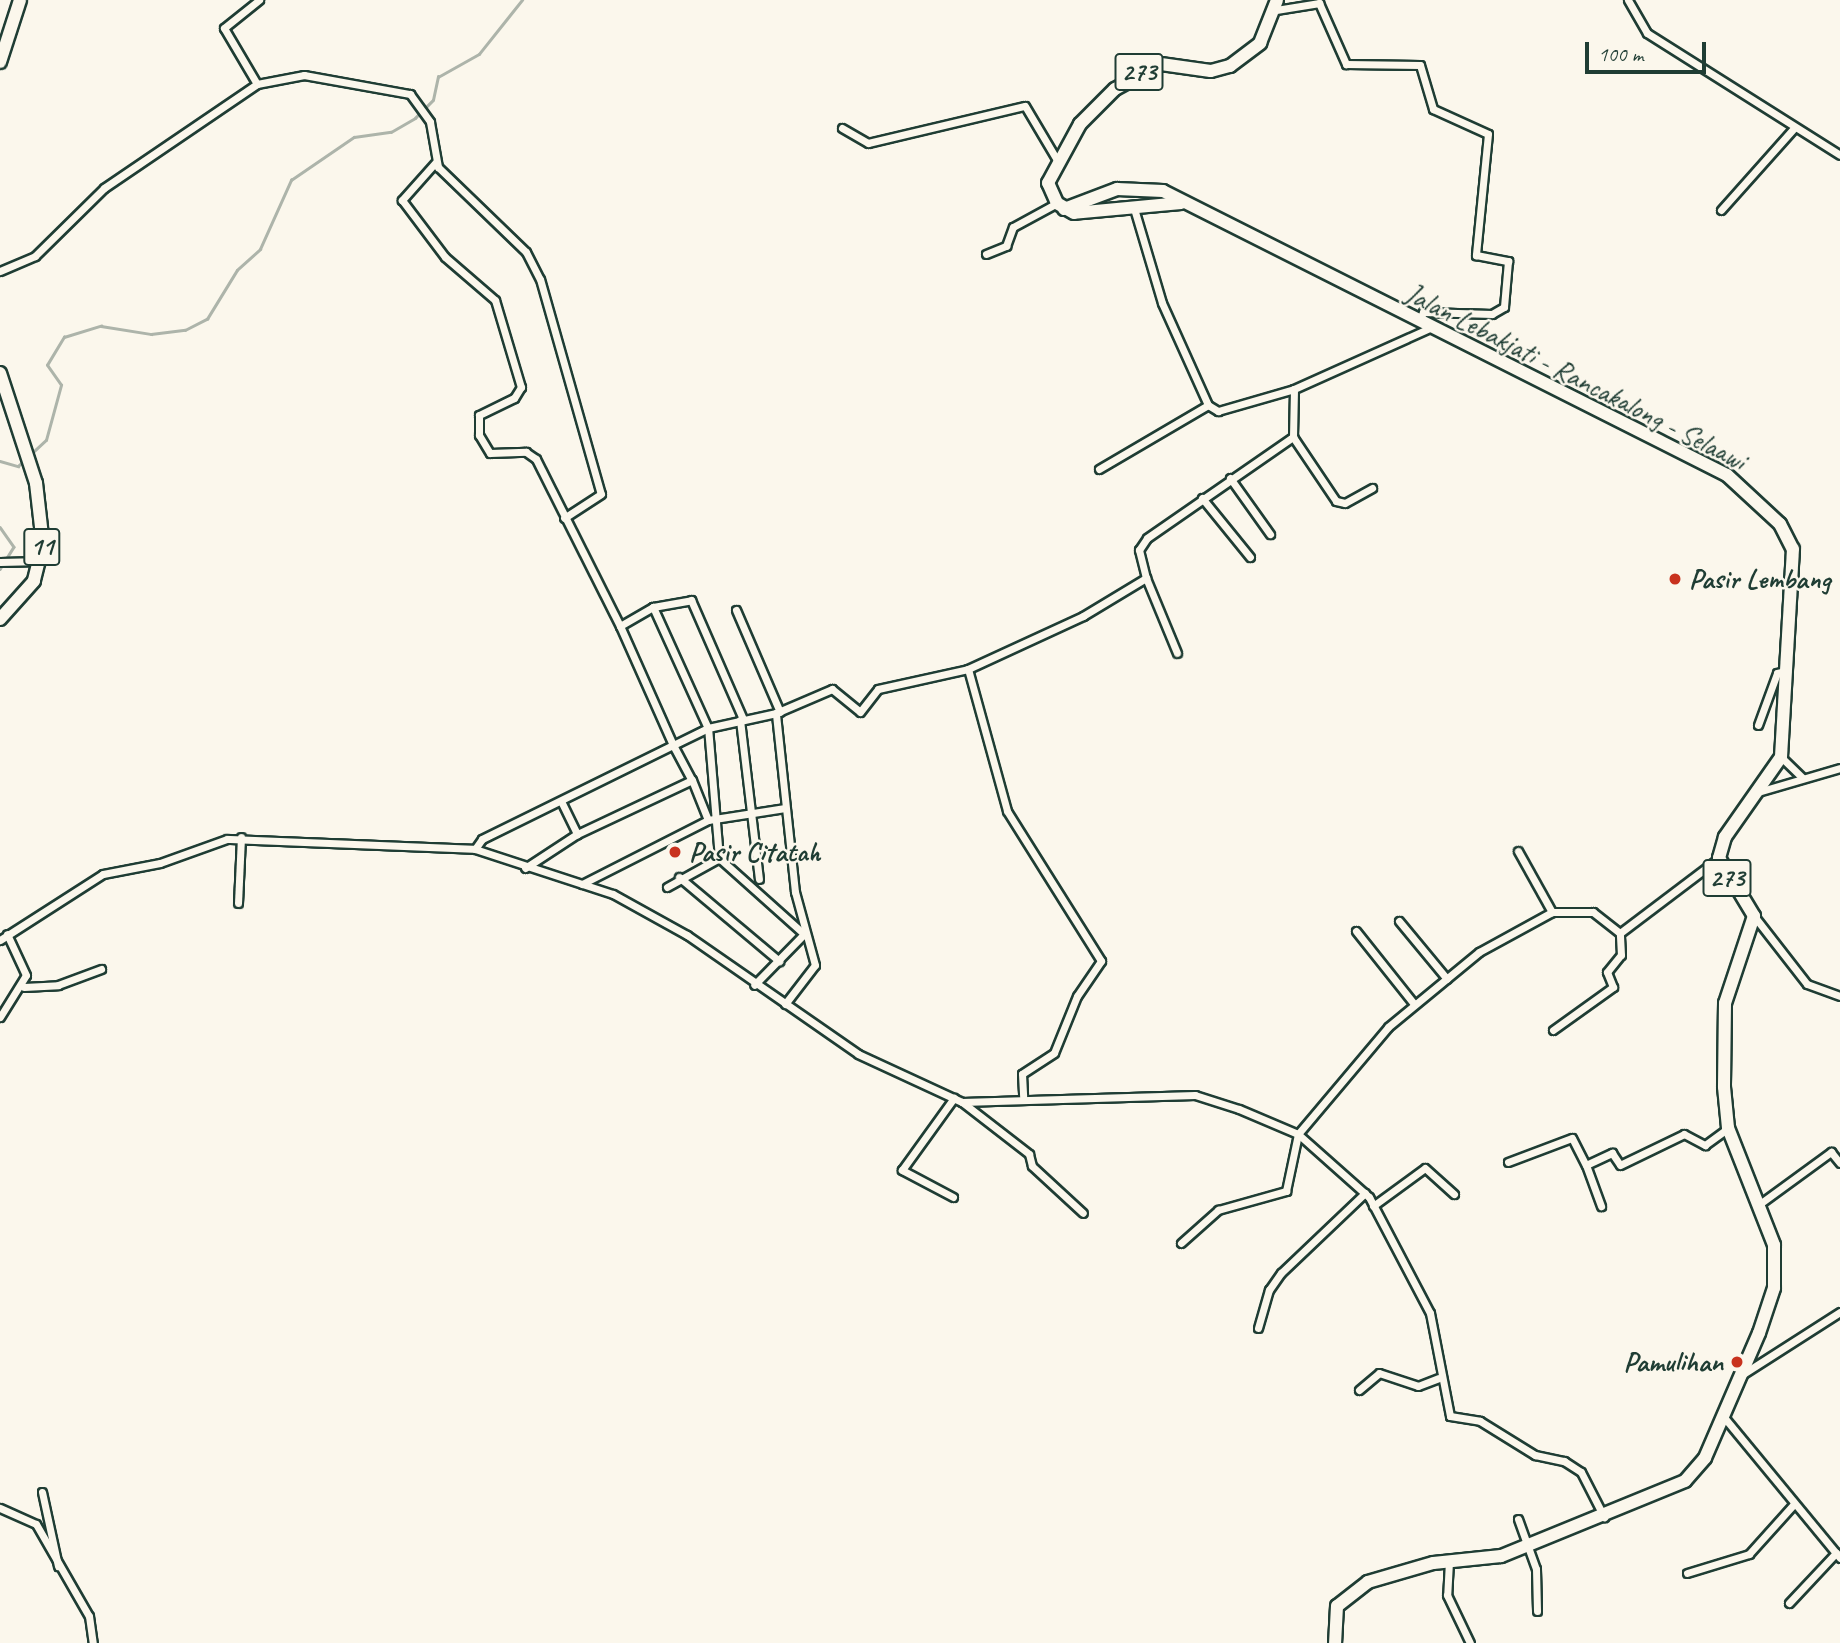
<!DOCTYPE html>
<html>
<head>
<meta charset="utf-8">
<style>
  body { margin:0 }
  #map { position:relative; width:1840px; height:1643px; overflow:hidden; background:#fbf7ec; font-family:Caveat,sans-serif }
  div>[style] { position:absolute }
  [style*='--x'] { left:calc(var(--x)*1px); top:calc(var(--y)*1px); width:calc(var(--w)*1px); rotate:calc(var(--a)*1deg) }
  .stream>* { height:2.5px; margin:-1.25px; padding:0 1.25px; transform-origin:1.25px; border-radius:1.25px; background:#adb4aa }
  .roads { filter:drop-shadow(2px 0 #1f3d34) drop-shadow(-2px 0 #1f3d34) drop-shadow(0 2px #1f3d34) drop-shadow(0 -2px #1f3d34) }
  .minor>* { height:7px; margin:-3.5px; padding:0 3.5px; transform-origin:3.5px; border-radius:3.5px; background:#fbf7ec }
  .primary>* { height:12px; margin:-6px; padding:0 6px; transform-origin:6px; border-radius:6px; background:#fbf7ec }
  .trunk>* { height:12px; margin:-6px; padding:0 6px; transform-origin:6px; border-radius:6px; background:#fbf7ec }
  .dots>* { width:19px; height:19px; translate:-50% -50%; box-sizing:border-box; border:4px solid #fbf7ec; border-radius:50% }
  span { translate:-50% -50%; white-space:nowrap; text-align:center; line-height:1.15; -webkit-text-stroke:5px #fbf7ec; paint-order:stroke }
  .shield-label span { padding:2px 5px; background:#fbf7ec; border:2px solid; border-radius:5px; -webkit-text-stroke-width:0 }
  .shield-label { font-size:26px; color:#1f3d34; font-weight:700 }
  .street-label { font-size:28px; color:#1f3d34 }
  .poi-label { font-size:28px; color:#1f3d34; font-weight:700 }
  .left { translate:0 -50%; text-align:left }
  .right { translate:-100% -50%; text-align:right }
  .scale { position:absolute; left:1585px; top:42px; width:121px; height:32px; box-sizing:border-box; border:4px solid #1f3d34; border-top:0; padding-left:9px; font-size:21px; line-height:24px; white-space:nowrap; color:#1f3d34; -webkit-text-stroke:5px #fbf7ec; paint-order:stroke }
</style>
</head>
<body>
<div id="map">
  <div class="stream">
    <i style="--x:32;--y:453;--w:19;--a:-43"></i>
    <i style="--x:46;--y:440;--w:57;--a:-74.7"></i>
    <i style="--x:61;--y:385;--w:24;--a:-125"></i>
    <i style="--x:47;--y:365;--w:33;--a:-59"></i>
    <i style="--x:64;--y:337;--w:39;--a:-17"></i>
    <i style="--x:101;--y:326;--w:51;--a:9.1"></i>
    <i style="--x:151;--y:334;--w:34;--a:-7"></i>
    <i style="--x:185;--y:330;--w:25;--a:-27"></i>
    <i style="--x:207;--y:319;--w:57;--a:-58.5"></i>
    <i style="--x:237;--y:270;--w:31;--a:-42"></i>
    <i style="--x:260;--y:249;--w:76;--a:-65.8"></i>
    <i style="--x:291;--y:180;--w:76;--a:-34.3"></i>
    <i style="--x:354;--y:137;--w:37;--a:-8"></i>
    <i style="--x:391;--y:132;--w:28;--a:-30"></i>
    <i style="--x:415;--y:118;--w:25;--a:-45"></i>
    <i style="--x:433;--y:100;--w:24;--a:-78"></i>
    <i style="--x:438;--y:77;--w:47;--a:-29.3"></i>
    <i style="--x:479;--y:54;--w:69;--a:-51.5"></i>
    <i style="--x:0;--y:461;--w:19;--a:16"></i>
    <i style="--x:18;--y:466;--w:9;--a:-41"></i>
    <i style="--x:0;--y:527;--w:24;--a:55"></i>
    <i style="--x:14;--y:547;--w:26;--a:122"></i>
  </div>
  <div class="roads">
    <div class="minor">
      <i style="--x:1628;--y:0;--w:38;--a:60"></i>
      <i style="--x:1647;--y:33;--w:228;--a:32.3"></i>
      <i style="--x:1276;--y:10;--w:44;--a:-9.2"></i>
      <i style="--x:1319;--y:3;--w:67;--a:66.1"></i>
      <i style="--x:1346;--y:64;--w:74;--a:0.8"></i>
      <i style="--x:1420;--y:65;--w:46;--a:73.5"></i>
      <i style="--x:1433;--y:109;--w:60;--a:24.4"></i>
      <i style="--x:1488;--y:134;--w:122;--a:95.7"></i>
      <i style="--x:1476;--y:255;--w:33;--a:11"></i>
      <i style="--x:1508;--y:261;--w:46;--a:95"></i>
      <i style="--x:1504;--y:307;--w:14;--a:150"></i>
      <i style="--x:1492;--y:314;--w:69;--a:-178.3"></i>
      <i style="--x:1423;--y:312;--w:9;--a:111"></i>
      <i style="--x:257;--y:84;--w:65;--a:-120.5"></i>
      <i style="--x:224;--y:28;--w:45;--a:-38.7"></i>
      <i style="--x:842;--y:128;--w:30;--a:30"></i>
      <i style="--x:868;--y:143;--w:161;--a:-13.3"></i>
      <i style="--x:1025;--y:106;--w:63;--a:59.3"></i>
      <i style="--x:435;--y:163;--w:50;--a:131.7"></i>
      <i style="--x:402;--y:200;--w:71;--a:53"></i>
      <i style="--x:445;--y:257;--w:66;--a:40.7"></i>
      <i style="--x:495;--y:300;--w:91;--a:73.4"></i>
      <i style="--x:521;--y:387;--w:13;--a:122"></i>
      <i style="--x:514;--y:398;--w:39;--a:154"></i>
      <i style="--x:479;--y:415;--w:20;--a:90"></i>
      <i style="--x:479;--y:435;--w:21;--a:59"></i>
      <i style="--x:490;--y:453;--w:36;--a:-2"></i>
      <i style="--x:526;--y:452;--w:12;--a:35"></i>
      <i style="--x:536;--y:459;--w:187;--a:63.3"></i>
      <i style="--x:1133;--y:205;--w:102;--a:73.5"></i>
      <i style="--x:1162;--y:303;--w:112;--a:65.7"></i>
      <i style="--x:1208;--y:405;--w:12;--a:31"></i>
      <i style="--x:1218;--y:411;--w:79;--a:-16.1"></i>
      <i style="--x:1721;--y:210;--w:110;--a:-48.3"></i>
      <i style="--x:986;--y:254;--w:22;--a:-22"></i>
      <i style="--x:1006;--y:246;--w:20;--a:-70"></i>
      <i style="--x:1013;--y:227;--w:50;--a:-28.6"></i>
      <i style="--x:0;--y:271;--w:38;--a:-23"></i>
      <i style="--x:35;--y:256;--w:97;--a:-44.6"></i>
      <i style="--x:104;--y:188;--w:185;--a:-34.2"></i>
      <i style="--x:257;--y:84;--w:48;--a:-10.8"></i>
      <i style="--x:304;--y:75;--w:108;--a:10.2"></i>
      <i style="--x:410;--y:94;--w:34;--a:54"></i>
      <i style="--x:430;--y:122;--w:46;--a:79.9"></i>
      <i style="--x:438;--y:167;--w:122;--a:44"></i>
      <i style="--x:526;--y:252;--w:30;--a:63"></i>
      <i style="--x:540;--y:279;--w:223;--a:74.2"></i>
      <i style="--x:601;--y:494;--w:44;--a:147"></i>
      <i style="--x:1293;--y:437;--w:77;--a:56.1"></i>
      <i style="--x:1336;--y:501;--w:9;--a:13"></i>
      <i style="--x:1345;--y:503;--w:31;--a:-29"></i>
      <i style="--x:1099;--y:469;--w:126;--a:-30.4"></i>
      <i style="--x:1230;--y:478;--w:69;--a:54.5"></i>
      <i style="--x:1202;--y:498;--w:76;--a:50.9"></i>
      <i style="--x:0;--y:562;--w:41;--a:-1.4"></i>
      <i style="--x:1146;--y:578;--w:81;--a:67.5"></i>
      <i style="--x:653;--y:607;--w:133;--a:65.6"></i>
      <i style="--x:708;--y:728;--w:39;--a:154"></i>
      <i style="--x:673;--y:745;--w:130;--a:-114"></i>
      <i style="--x:620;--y:626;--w:38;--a:-30"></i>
      <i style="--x:653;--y:607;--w:39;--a:-10"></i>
      <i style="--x:691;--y:600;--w:130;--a:66.4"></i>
      <i style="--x:736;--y:610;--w:111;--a:66.7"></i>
      <i style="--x:968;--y:669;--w:147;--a:74.6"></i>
      <i style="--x:1007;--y:811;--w:177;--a:57.9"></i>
      <i style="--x:1101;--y:961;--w:42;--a:124.4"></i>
      <i style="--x:1077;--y:996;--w:61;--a:112"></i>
      <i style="--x:1054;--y:1053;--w:38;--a:147"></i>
      <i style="--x:1022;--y:1074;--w:22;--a:87"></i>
      <i style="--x:740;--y:720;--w:160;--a:83.2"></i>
      <i style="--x:1758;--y:725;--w:55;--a:-69.9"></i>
      <i style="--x:1777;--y:673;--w:8;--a:-14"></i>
      <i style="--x:1781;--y:757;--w:29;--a:44"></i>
      <i style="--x:692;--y:780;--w:43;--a:68.2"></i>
      <i style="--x:1758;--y:792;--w:85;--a:-16.3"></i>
      <i style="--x:561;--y:801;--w:37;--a:64"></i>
      <i style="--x:475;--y:849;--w:12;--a:-55"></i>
      <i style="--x:482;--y:839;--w:213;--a:-26.2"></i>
      <i style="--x:673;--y:745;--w:40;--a:62"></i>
      <i style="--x:692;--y:780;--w:127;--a:154.8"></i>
      <i style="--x:577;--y:834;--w:62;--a:146.8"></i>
      <i style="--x:1518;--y:851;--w:70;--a:60.9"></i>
      <i style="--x:719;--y:858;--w:130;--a:-94.8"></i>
      <i style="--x:708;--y:728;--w:70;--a:-12.4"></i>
      <i style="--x:679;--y:877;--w:131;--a:40"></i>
      <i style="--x:582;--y:884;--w:141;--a:-26.9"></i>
      <i style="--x:708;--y:820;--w:78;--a:-8.9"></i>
      <i style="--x:667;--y:887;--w:60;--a:-29.1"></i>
      <i style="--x:719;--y:858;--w:114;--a:41.8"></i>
      <i style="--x:804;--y:934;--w:71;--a:134.4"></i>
      <i style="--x:238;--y:903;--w:66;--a:-87.4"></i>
      <i style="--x:1754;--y:916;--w:86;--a:52.1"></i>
      <i style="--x:1807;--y:984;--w:35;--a:20"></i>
      <i style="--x:1399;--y:921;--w:75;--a:50.4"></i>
      <i style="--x:1356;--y:931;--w:93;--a:51.5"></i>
      <i style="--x:0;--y:940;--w:122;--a:-32.7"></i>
      <i style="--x:103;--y:874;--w:58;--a:-10.9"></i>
      <i style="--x:160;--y:863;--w:71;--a:-19.7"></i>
      <i style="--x:227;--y:839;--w:248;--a:2.3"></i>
      <i style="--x:475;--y:849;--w:145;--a:18.1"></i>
      <i style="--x:613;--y:894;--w:85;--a:29"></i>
      <i style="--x:687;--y:935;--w:208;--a:34.8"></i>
      <i style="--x:858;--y:1054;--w:115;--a:24.8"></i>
      <i style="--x:962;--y:1102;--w:233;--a:-1.7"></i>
      <i style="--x:1195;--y:1095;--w:46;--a:17.7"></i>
      <i style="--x:1239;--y:1109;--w:64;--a:23"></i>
      <i style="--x:1298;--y:1134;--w:95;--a:41.6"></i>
      <i style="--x:1369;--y:1197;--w:131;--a:62.3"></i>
      <i style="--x:1430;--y:1313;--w:105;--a:79"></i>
      <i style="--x:1450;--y:1416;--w:30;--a:9"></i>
      <i style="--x:1480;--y:1421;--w:65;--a:31.7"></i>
      <i style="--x:1535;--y:1455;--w:30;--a:12"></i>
      <i style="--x:1564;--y:1461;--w:20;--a:33"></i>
      <i style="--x:1581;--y:1472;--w:51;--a:62.9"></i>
      <i style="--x:24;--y:987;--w:34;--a:-3"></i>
      <i style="--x:58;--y:985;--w:46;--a:-20.4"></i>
      <i style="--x:785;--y:1004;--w:49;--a:-52.4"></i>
      <i style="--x:815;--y:965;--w:76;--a:-105.3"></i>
      <i style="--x:795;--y:892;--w:180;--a:-96.1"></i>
      <i style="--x:776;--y:713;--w:61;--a:-23.2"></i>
      <i style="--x:832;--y:689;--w:36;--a:39"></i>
      <i style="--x:860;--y:712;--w:29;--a:-52"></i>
      <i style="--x:878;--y:689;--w:92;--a:-12.5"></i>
      <i style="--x:968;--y:669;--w:127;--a:-24.7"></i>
      <i style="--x:1083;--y:616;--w:74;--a:-31.1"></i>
      <i style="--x:1146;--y:578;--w:29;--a:-104"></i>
      <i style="--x:1139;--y:550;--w:14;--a:-56"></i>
      <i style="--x:1147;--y:538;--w:178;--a:-34.7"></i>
      <i style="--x:1293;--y:437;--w:48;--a:-88.8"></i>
      <i style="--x:1294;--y:389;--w:151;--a:-24.2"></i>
      <i style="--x:0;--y:1017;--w:49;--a:-58.2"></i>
      <i style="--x:26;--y:975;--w:45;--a:-114.9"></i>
      <i style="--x:1553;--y:1030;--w:74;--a:-35.6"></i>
      <i style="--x:1613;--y:987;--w:16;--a:-112"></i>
      <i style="--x:1607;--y:972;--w:22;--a:-51"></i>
      <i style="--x:1621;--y:955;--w:22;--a:-93"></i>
      <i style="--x:962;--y:1102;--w:85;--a:37.8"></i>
      <i style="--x:1029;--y:1154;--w:12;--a:76"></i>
      <i style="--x:1032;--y:1166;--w:69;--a:42.7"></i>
      <i style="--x:1508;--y:1162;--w:68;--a:-20.6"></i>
      <i style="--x:1572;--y:1138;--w:30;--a:63"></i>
      <i style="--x:1586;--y:1165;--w:29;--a:-25"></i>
      <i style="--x:1612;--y:1153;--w:14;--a:56"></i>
      <i style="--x:1620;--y:1165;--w:71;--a:-25.8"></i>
      <i style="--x:1684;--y:1134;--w:24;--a:28"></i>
      <i style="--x:1705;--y:1145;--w:29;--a:-36"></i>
      <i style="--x:1586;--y:1165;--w:44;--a:69.9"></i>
      <i style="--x:953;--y:1197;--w:58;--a:-152.1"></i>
      <i style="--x:902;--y:1170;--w:89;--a:-54.2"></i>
      <i style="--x:1761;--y:1203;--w:87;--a:-36.1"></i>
      <i style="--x:1831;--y:1152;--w:14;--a:51"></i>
      <i style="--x:1373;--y:1206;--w:64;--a:-36.2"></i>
      <i style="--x:1425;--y:1168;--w:39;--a:42"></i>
      <i style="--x:1181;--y:1243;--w:50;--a:-41.7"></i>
      <i style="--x:1218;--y:1210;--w:71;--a:-15.6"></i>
      <i style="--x:1286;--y:1191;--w:58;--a:-78.1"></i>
      <i style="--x:1298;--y:1134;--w:140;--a:-49.9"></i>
      <i style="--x:1388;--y:1027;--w:118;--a:-39.5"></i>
      <i style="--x:1479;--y:952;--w:83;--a:-28.7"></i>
      <i style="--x:1552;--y:912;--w:41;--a:0"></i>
      <i style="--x:1593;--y:912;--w:34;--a:38"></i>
      <i style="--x:1620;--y:933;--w:124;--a:-37.1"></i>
      <i style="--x:1258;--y:1328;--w:40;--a:-74"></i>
      <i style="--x:1269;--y:1290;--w:21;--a:-55"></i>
      <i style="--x:1281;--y:1273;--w:116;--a:-43.6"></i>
      <i style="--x:1743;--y:1374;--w:115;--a:-32.6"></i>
      <i style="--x:1359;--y:1390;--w:26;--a:-40"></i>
      <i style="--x:1379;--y:1373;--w:41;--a:18.4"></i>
      <i style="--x:1418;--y:1386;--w:22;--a:-21"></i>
      <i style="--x:1723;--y:1416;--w:184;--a:50.5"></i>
      <i style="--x:42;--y:1492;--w:76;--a:77.8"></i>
      <i style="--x:0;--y:1508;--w:39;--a:24"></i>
      <i style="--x:36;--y:1524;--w:106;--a:60.1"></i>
      <i style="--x:89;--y:1616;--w:27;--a:82"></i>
      <i style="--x:1518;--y:1519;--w:53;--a:70.2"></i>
      <i style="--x:1536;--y:1569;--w:42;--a:88.6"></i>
      <i style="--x:1449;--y:1561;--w:34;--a:93"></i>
      <i style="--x:1447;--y:1595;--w:53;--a:64.4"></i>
      <i style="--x:1687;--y:1573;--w:65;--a:-17"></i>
      <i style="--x:1749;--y:1554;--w:67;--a:-48"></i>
      <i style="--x:1789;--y:1603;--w:69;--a:-46.8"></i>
    </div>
    <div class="primary">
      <i style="--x:1181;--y:203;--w:107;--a:174.7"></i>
      <i style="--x:1074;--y:213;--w:20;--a:-150"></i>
      <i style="--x:1057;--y:203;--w:22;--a:-114"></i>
      <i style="--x:1048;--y:183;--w:67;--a:-61.5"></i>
      <i style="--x:1080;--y:124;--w:49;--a:-45"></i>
      <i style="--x:1115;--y:89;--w:52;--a:-28.5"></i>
      <i style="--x:1161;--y:64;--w:50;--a:8"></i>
      <i style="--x:1211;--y:71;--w:20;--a:-15"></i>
      <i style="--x:1230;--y:66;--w:38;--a:-37"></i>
      <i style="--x:1260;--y:43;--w:46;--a:-68.4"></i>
      <i style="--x:1064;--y:209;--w:57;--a:-20.7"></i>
      <i style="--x:1117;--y:189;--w:46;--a:2.5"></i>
      <i style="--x:1163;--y:191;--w:631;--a:26.73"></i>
      <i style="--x:1727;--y:475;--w:72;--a:42.8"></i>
      <i style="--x:1780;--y:524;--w:28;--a:63"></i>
      <i style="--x:1793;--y:549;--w:208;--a:93.3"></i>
      <i style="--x:1781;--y:757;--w:98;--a:125"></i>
      <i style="--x:1725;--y:837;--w:22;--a:106"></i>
      <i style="--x:1719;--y:858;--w:68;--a:58.9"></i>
      <i style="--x:1754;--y:916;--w:92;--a:108.4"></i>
      <i style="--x:1725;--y:1003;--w:84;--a:90.7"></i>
      <i style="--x:1724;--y:1087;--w:41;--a:84.4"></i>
      <i style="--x:1728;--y:1128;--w:126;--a:68.5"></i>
      <i style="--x:1774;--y:1245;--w:43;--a:90"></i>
      <i style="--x:1774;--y:1288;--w:47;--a:108.4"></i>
      <i style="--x:1759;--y:1333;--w:136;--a:113.4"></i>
      <i style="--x:1705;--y:1458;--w:30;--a:131"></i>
      <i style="--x:1685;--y:1481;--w:199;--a:157.8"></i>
      <i style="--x:1501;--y:1556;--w:68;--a:174.1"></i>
      <i style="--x:1433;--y:1563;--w:68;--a:163.7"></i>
      <i style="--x:1368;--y:1582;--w:39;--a:142"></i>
      <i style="--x:1337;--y:1606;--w:37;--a:93"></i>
    </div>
    <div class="trunk">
      <i style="--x:0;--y:62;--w:65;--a:-72.1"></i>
      <i style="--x:0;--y:373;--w:116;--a:71.9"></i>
      <i style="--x:36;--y:483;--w:61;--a:83.5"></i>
      <i style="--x:43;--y:544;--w:38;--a:104"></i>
      <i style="--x:34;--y:581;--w:51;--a:131.8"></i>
    </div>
  </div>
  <div class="dots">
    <i style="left:1675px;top:579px;background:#c8321e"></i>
    <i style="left:675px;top:852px;background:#c8321e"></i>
    <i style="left:1737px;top:1362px;background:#c8321e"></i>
  </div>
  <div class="shield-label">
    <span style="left:1139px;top:72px">273</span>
    <span style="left:42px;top:547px">11</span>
    <span style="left:1727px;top:878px">273</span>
  </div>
  <div class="street-label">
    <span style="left:1576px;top:377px;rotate:27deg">Jalan Lebakjati - Rancakalong - Selaawi</span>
  </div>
  <div class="poi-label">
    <span class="left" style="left:1689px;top:579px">Pasir Lembang</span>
    <span class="left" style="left:689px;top:852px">Pasir Citatah</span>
    <span class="right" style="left:1723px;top:1362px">Pamulihan</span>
  </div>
  <div class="scale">100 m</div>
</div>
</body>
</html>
